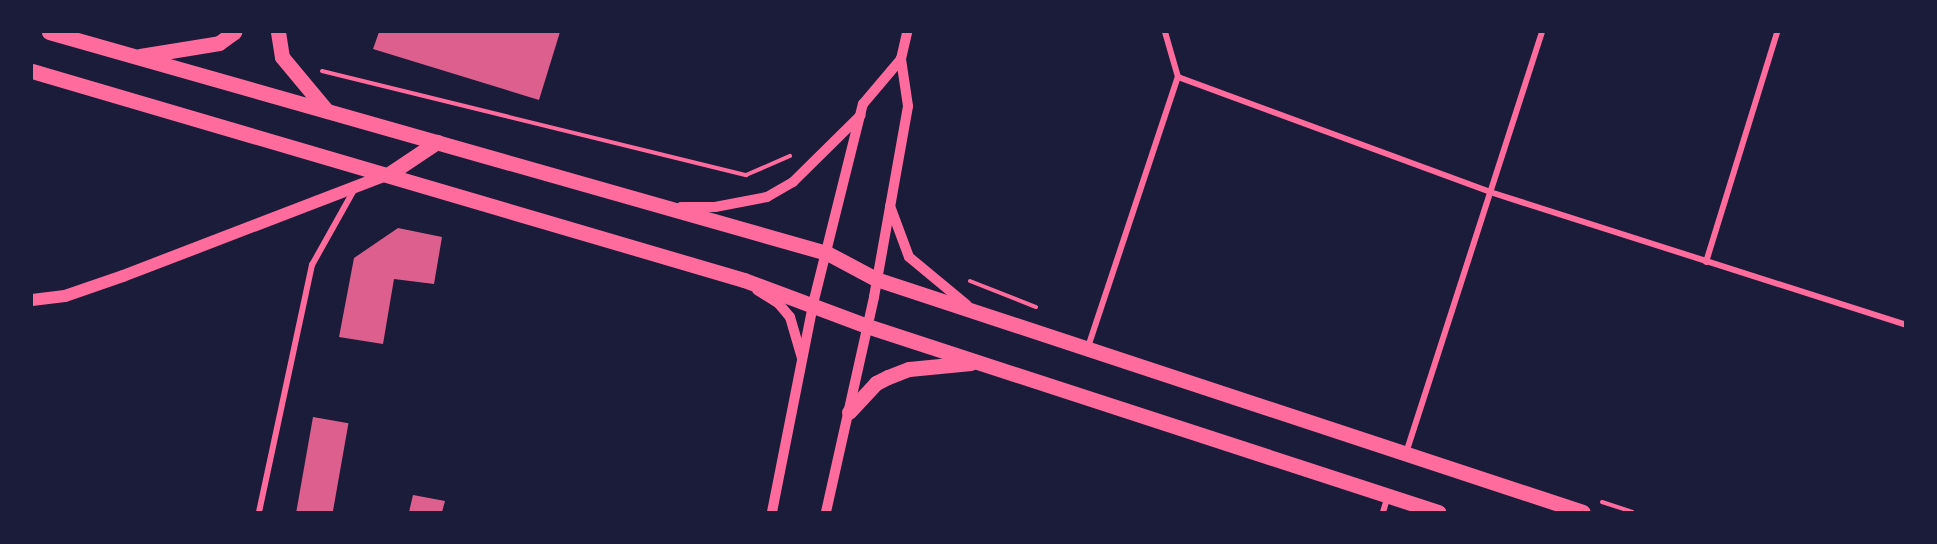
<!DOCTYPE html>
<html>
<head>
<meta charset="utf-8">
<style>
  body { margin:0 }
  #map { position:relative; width:1937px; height:544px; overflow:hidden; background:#1b1b3a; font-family:"Space Grotesk",sans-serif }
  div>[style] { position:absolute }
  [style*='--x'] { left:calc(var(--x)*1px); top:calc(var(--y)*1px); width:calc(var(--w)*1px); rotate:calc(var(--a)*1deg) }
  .building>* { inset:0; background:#dd5f8e; transform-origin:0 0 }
  .path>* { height:4px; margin:-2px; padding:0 2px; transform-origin:2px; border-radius:2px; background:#ff6b9d }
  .minor>* { height:6px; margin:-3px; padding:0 3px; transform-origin:3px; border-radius:3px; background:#ff6b9d }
  .tertiary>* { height:10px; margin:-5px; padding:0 5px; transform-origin:5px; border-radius:5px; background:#ff6b9d }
  .secondary>* { height:12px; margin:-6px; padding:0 6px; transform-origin:6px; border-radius:6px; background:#ff6b9d }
  .primary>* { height:15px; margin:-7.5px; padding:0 7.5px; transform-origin:7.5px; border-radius:7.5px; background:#ff6b9d }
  span { translate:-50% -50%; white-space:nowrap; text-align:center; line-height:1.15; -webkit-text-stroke:4.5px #1b1b3a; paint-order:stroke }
  .frame { position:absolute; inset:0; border:33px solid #1b1b3a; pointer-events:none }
</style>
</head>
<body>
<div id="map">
  <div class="building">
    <i style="clip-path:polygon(379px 32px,560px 32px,539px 100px,373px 49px)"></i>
    <i style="clip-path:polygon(398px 228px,442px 237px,434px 284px,394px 279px,383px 344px,339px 337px,354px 258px)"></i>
    <i style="left:313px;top:417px;width:36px;height:97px;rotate:10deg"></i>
    <i style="clip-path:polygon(413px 495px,445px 501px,442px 512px,409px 512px)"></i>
  </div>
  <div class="path">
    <i style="--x:322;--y:71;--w:437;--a:13.8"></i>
    <i style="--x:746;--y:175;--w:48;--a:-23.4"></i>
    <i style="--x:970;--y:281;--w:71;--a:21.5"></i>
    <i style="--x:1602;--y:502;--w:32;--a:18"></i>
  </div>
  <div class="minor">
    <i style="--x:1178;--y:77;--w:333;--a:20.2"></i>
    <i style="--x:1490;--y:192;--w:437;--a:17.7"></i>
    <i style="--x:1706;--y:262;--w:241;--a:-72.8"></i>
    <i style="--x:1088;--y:347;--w:285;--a:-71.6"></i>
    <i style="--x:1178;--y:77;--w:47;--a:-106.1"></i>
    <i style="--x:1406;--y:453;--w:442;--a:-72.1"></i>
    <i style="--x:259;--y:512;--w:253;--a:-77.9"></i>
    <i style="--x:312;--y:265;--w:86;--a:-60.8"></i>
    <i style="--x:1383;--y:512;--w:17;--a:-73"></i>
  </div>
  <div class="tertiary">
    <i style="--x:890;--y:206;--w:54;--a:69.6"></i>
    <i style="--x:909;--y:257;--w:75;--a:39.6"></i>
    <i style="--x:681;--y:207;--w:34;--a:0"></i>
    <i style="--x:715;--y:207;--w:53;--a:-10.9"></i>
    <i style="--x:767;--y:197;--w:30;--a:-30"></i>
    <i style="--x:793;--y:182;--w:95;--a:-44.6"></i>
    <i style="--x:757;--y:290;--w:26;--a:32"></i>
    <i style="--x:779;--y:304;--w:17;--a:50"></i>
    <i style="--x:790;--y:317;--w:43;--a:73.7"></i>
    <i style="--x:772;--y:512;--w:212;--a:-78.8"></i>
    <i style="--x:813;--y:304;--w:206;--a:-76"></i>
    <i style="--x:863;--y:104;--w:59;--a:-49.8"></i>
    <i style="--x:826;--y:512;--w:220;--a:-77.4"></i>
    <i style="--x:874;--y:297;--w:194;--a:-79.9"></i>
    <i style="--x:908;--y:106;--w:48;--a:-98.5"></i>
    <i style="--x:901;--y:59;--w:28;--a:-77"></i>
  </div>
  <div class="secondary">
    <i style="--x:32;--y:300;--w:33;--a:-7"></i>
    <i style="--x:65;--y:296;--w:61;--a:-19"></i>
    <i style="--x:123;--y:276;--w:285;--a:-21"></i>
  </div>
  <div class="primary">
    <i style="--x:49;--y:32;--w:809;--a:15.86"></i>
    <i style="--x:827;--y:253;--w:55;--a:28"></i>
    <i style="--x:876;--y:279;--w:744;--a:18.24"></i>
    <i style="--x:278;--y:32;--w:25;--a:81"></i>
    <i style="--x:282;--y:57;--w:70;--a:50.2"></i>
    <i style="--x:140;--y:56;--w:80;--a:-9.3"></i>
    <i style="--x:219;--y:43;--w:19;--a:-36"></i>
    <i style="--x:32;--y:71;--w:742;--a:16.36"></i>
    <i style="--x:744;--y:280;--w:131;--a:20.5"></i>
    <i style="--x:867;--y:326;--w:601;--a:18.04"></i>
    <i style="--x:389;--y:174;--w:58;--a:-33.7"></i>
    <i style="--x:849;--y:412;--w:40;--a:-47"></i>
    <i style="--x:876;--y:383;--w:13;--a:-27"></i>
    <i style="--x:888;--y:377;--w:22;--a:-21"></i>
    <i style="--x:909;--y:369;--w:62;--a:-5.5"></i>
  </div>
  <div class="frame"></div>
</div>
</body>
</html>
